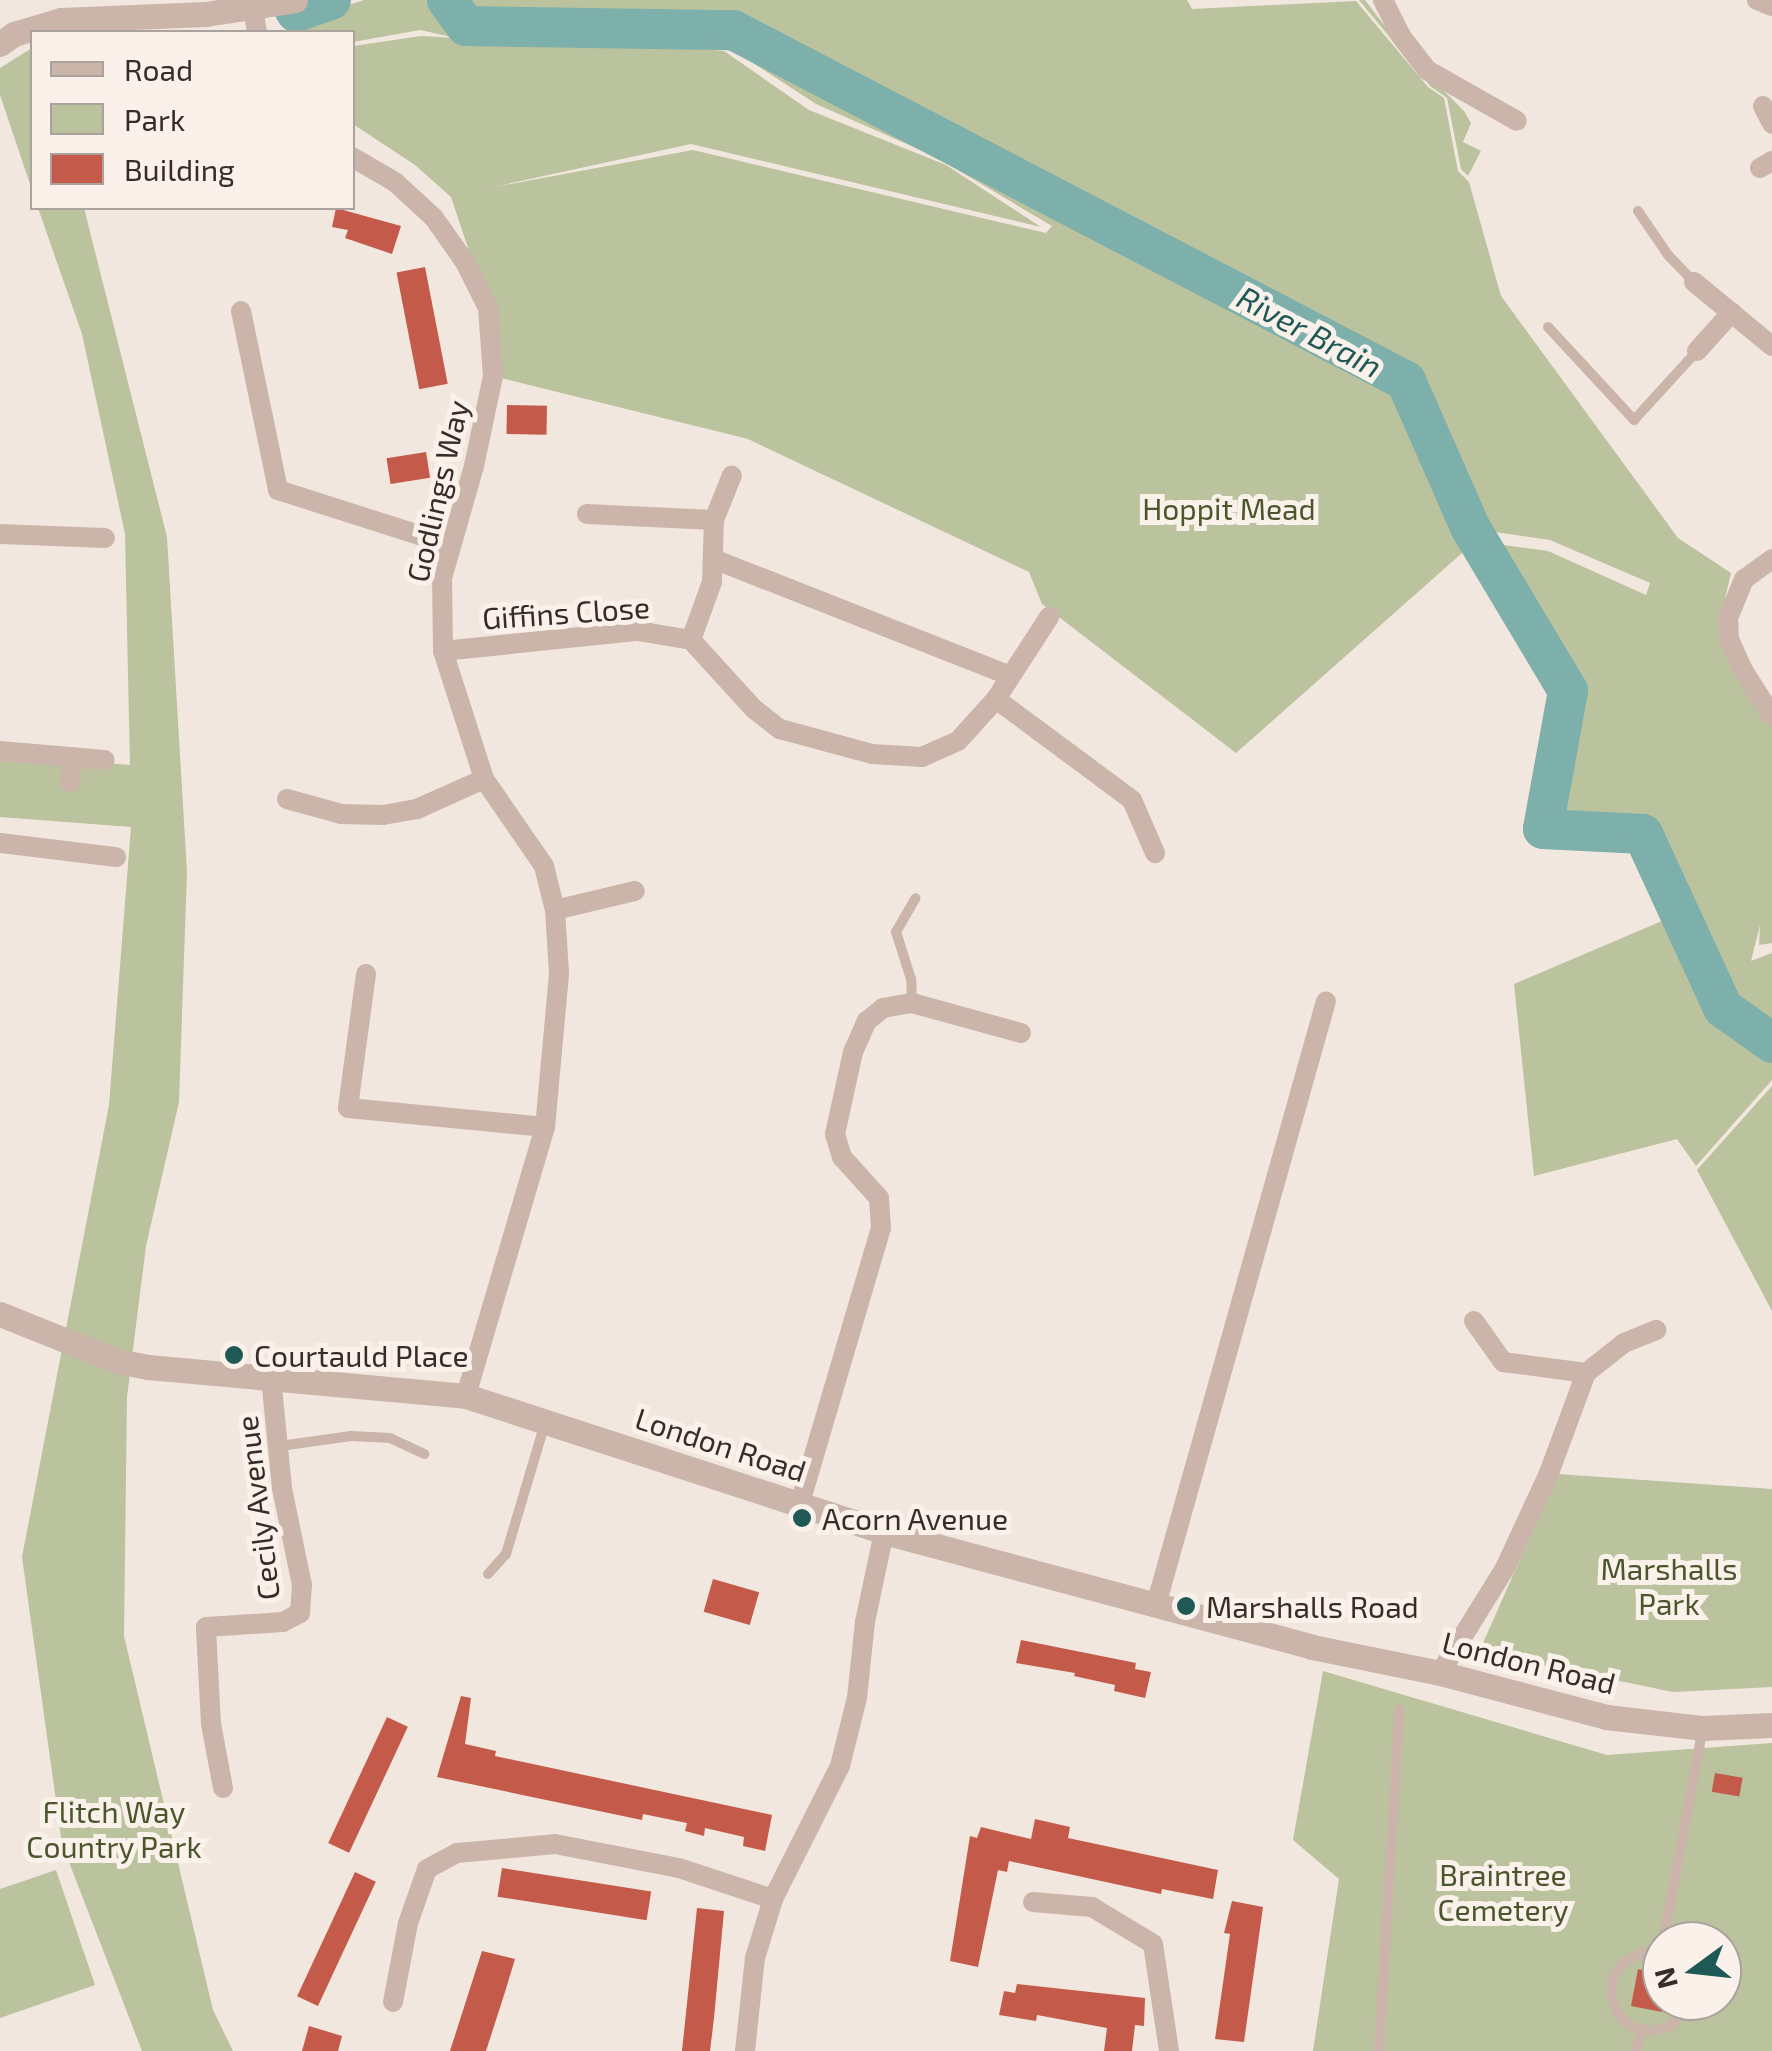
<!DOCTYPE html>
<html>
<head>
<meta charset="utf-8">
<style>
  body { margin:0 }
  #map { position:relative; width:1772px; height:2051px; overflow:hidden; background:#f2e7de; font-family:"Exo 2",sans-serif }
  div>[style] { position:absolute }
  [style*='--x'] { left:calc(var(--x)*1px); top:calc(var(--y)*1px); width:calc(var(--w)*1px); rotate:calc(var(--a)*1deg) }
  .green>* { inset:0; background:#bac29e }
  .river>* { height:40px; margin:-20px; padding:0 20px; transform-origin:20px; border-radius:20px; background:#7dafab }
  .building>* { inset:0; background:#c45a4a; transform-origin:0 0 }
  .service>* { height:10px; margin:-5px; padding:0 5px; transform-origin:5px; border-radius:5px; background:#cbb5aa }
  .minor>* { height:20px; margin:-10px; padding:0 10px; transform-origin:10px; border-radius:10px; background:#cbb5aa }
  .tertiary>* { height:25px; margin:-12.5px; padding:0 12.5px; transform-origin:12.5px; border-radius:12.5px; background:#cbb5aa }
  .dots>* { width:28px; height:28px; translate:-50% -50%; box-sizing:border-box; border:5px solid #faf1eb; border-radius:50% }
  span { translate:-50% -50%; white-space:nowrap; text-align:center; line-height:1.15; -webkit-text-stroke:10px #faf1eb; paint-order:stroke }
  .street-label { font-size:30px; color:#382c29 }
  .park-label { font-size:30px; color:#4c562d }
  .poi-label { font-size:30px; color:#382c29 }
  .left { translate:0 -50%; text-align:left }
  .water-label { font-size:32px; color:#1f5956; font-style:italic }
  .legend { position:absolute; left:30px; top:30px; width:325px; height:180px; box-sizing:border-box; background:#faf1eb; border:2px solid #aca29d; margin:0; padding:12px 18px; list-style:none; font-size:30px; color:#382c29 }
  .legend li { display:flex; align-items:center; gap:20px; height:50px }
  .legend b { width:50px; border:2px solid #aca29d }
  .north { position:absolute; left:1642px; top:1921px; width:100px; height:100px; box-sizing:border-box; background:#faf1eb; border:2px solid #aca29d; border-radius:50%; rotate:255deg; font-size:28px; font-weight:700; line-height:40px; text-align:center; color:#382c29 }
  .north::after { content:''; display:block; margin:auto; width:35px; height:45px; background:#1f5956; clip-path:polygon(50% 0,100% 100%,50% 72%,0 100%) }
</style>
</head>
<body>
<div id="map">
  <div class="green">
    <i style="clip-path:polygon(evenodd,364px 0,438px 0,464px 31px,733px 37px,1101px 241px,1406px 381px,1470px 546px,1236px 753px,1042px 604px,1029px 572px,748px 439px,493px 376px,488px 308px,451px 197px,415px 165px,353px 124px,353px 46px,421px 36px,456px 38px,420px 30px,353px 42px,352px 32px,292px 32px,296px 22px,364px 0,649px 44px,727px 46px,816px 104px,934px 156px,1052px 226px,1046px 233px,693px 150px,489px 188px,691px 144px,1041px 227px,946px 165px,809px 110px,724px 51px,649px 44px)"></i>
    <i style="clip-path:polygon(456px 0,1187px 0,1192px 9px,1356px 1px,1428px 87px,1444px 98px,1458px 171px,1469px 182px,1501px 296px,1678px 538px,1731px 573px,1720px 620px,1772px 708px,1772px 943px,1759px 945px,1760px 925px,1751px 961px,1772px 953px,1772px 1080px,1696px 1166px,1677px 1139px,1534px 1176px,1514px 984px,1683px 912px,1644px 828px,1551px 823px,1574px 687px,1487px 543px,1548px 551px,1646px 595px,1650px 583px,1550px 540px,1481px 530px,1412px 377px,736px 25px,469px 19px)"></i>
    <i style="clip-path:polygon(1359px 0,1365px 0,1404px 51px,1464px 111px,1471px 123px,1463px 142px,1481px 151px,1468px 176px,1461px 169px,1447px 98px,1430px 86px)"></i>
    <i style="clip-path:polygon(32px 48px,32px 190px,0 95px,0 68px)"></i>
    <i style="clip-path:polygon(38px 208px,84px 208px,167px 537px,187px 872px,179px 1102px,146px 1246px,127px 1397px,124px 1636px,213px 2010px,233px 2051px,142px 2051px,62px 1844px,22px 1557px,109px 1105px,131px 827px,0 817px,0 755px,130px 765px,125px 534px,82px 334px)"></i>
    <i style="clip-path:polygon(1772px 1086px,1772px 1311px,1697px 1170px)"></i>
    <i style="clip-path:polygon(1558px 1474px,1772px 1489px,1772px 1687px,1673px 1692px,1479px 1652px)"></i>
    <i style="clip-path:polygon(evenodd,1323px 1671px,1607px 1755px,1772px 1743px,1772px 2051px,1313px 2051px,1339px 1879px,1293px 1840px,1323px 1671px,1662px 1941px,1722px 1941px,1722px 2001px,1662px 2001px,1662px 1941px)"></i>
    <i style="clip-path:polygon(56px 1870px,95px 1985px,0 2018px,0 1889px)"></i>
  </div>
  <div class="river">
    <i style="--x:289;--y:0;--w:14;--a:60"></i>
    <i style="--x:296;--y:12;--w:37;--a:-19"></i>
    <i style="--x:447;--y:0;--w:32;--a:54"></i>
    <i style="--x:466;--y:26;--w:267;--a:0.9"></i>
    <i style="--x:733;--y:30;--w:759;--a:27.54"></i>
    <i style="--x:1406;--y:381;--w:159;--a:66.3"></i>
    <i style="--x:1470;--y:527;--w:191;--a:59.1"></i>
    <i style="--x:1568;--y:691;--w:140;--a:100.3"></i>
    <i style="--x:1543;--y:829;--w:100;--a:2.9"></i>
    <i style="--x:1643;--y:834;--w:192;--a:65.3"></i>
    <i style="--x:1723;--y:1008;--w:60;--a:35.5"></i>
  </div>
  <div class="building">
    <i style="clip-path:polygon(336px 208px,401px 226px,392px 254px,345px 238px,348px 230px,332px 227px)"></i>
    <i style="left:425px;top:267px;width:119px;height:29px;rotate:79deg"></i>
    <i style="left:507px;top:405px;width:40px;height:29px;rotate:1deg"></i>
    <i style="left:426px;top:452px;width:26px;height:40px;rotate:81deg"></i>
    <i style="left:713px;top:1579px;width:48px;height:34px;rotate:16deg"></i>
    <i style="clip-path:polygon(1021px 1640px,1136px 1663px,1135px 1669px,1151px 1672px,1145px 1698px,1114px 1691px,1115px 1685px,1074px 1676px,1075px 1673px,1016px 1663px)"></i>
    <i style="clip-path:polygon(461px 1696px,471px 1698px,465px 1744px,496px 1751px,495px 1756px,772px 1815px,765px 1851px,743px 1846px,744px 1837px,705px 1828px,704px 1836px,685px 1831px,687px 1823px,643px 1814px,642px 1820px,437px 1777px)"></i>
    <i style="left:387px;top:1717px;width:23px;height:139px;rotate:25deg"></i>
    <i style="left:1715px;top:1773px;width:28px;height:19px;rotate:10deg"></i>
    <i style="clip-path:polygon(1035px 1819px,1070px 1827px,1068px 1838px,1218px 1870px,1213px 1899px,1162px 1889px,1161px 1894px,1009px 1861px,1007px 1872px,998px 1870px,978px 1967px,950px 1961px,970px 1836px,977px 1838px,981px 1827px,1031px 1839px)"></i>
    <i style="left:502px;top:1868px;width:151px;height:29px;rotate:9deg"></i>
    <i style="left:355px;top:1872px;width:23px;height:137px;rotate:25deg"></i>
    <i style="clip-path:polygon(1232px 1901px,1263px 1907px,1244px 2042px,1215px 2039px,1230px 1934px,1224px 1933px)"></i>
    <i style="clip-path:polygon(697px 1908px,724px 1911px,714px 2018px,710px 2051px,682px 2051px)"></i>
    <i style="clip-path:polygon(482px 1951px,515px 1959px,505px 1992px,486px 2051px,450px 2051px)"></i>
    <i style="clip-path:polygon(1638px 1969px,1662px 1974px,1662px 2012px,1631px 2006px)"></i>
    <i style="clip-path:polygon(1017px 1984px,1145px 1998px,1144px 2026px,1135px 2025px,1132px 2051px,1104px 2051px,1107px 2028px,1037px 2015px,1036px 2021px,999px 2015px,1004px 1991px,1015px 1993px)"></i>
    <i style="clip-path:polygon(309px 2026px,342px 2036px,338px 2051px,302px 2051px)"></i>
  </div>
  <div class="service">
    <i style="--x:1638;--y:211;--w:53;--a:55.7"></i>
    <i style="--x:1668;--y:255;--w:37;--a:46"></i>
    <i style="--x:1548;--y:327;--w:127;--a:47.2"></i>
    <i style="--x:1634;--y:420;--w:93;--a:-47.6"></i>
    <i style="--x:912;--y:1003;--w:24;--a:-92"></i>
    <i style="--x:911;--y:979;--w:49;--a:-107.7"></i>
    <i style="--x:896;--y:932;--w:39;--a:-60"></i>
    <i style="--x:280;--y:1446;--w:72;--a:-8"></i>
    <i style="--x:351;--y:1436;--w:39;--a:3"></i>
    <i style="--x:390;--y:1438;--w:38;--a:25"></i>
    <i style="--x:488;--y:1574;--w:27;--a:-48"></i>
    <i style="--x:506;--y:1554;--w:137;--a:-73.4"></i>
    <i style="--x:1663;--y:1941;--w:217;--a:-79.4"></i>
    <i style="--x:1662;--y:1954;--w:21;--a:-177"></i>
    <i style="--x:1641;--y:1953;--w:19;--a:152"></i>
    <i style="--x:1624;--y:1962;--w:19;--a:126"></i>
    <i style="--x:1613;--y:1977;--w:19;--a:96"></i>
    <i style="--x:1611;--y:1996;--w:19;--a:69"></i>
    <i style="--x:1618;--y:2014;--w:19;--a:43"></i>
    <i style="--x:1632;--y:2027;--w:19;--a:12"></i>
    <i style="--x:1651;--y:2031;--w:18;--a:-13"></i>
    <i style="--x:1669;--y:2027;--w:19;--a:-43"></i>
    <i style="--x:1683;--y:2014;--w:14;--a:-69"></i>
    <i style="--x:1379;--y:2051;--w:342;--a:-86.6"></i>
    <i style="--x:1636;--y:2051;--w:23;--a:-75"></i>
  </div>
  <div class="minor">
    <i style="--x:1383;--y:0;--w:40;--a:63.4"></i>
    <i style="--x:1401;--y:36;--w:43;--a:52.6"></i>
    <i style="--x:1427;--y:70;--w:103;--a:29.5"></i>
    <i style="--x:1757;--y:0;--w:16;--a:22"></i>
    <i style="--x:253;--y:9;--w:23;--a:80"></i>
    <i style="--x:1763;--y:106;--w:20;--a:63"></i>
    <i style="--x:352;--y:157;--w:50;--a:30.2"></i>
    <i style="--x:395;--y:182;--w:53;--a:42.7"></i>
    <i style="--x:434;--y:218;--w:54;--a:54.8"></i>
    <i style="--x:465;--y:262;--w:51;--a:63.4"></i>
    <i style="--x:488;--y:308;--w:68;--a:85.8"></i>
    <i style="--x:493;--y:376;--w:92;--a:101.9"></i>
    <i style="--x:474;--y:466;--w:116;--a:105.9"></i>
    <i style="--x:442;--y:578;--w:73;--a:89.2"></i>
    <i style="--x:443;--y:651;--w:134;--a:72.2"></i>
    <i style="--x:484;--y:779;--w:106;--a:55.4"></i>
    <i style="--x:544;--y:866;--w:45;--a:76"></i>
    <i style="--x:555;--y:910;--w:64;--a:86.4"></i>
    <i style="--x:559;--y:974;--w:154;--a:95.2"></i>
    <i style="--x:545;--y:1127;--w:280;--a:106.4"></i>
    <i style="--x:1760;--y:168;--w:14;--a:-30"></i>
    <i style="--x:1694;--y:282;--w:101;--a:39.4"></i>
    <i style="--x:241;--y:311;--w:183;--a:78.3"></i>
    <i style="--x:278;--y:490;--w:181;--a:17.7"></i>
    <i style="--x:1697;--y:351;--w:52;--a:-48.1"></i>
    <i style="--x:587;--y:514;--w:127;--a:2.7"></i>
    <i style="--x:0;--y:534;--w:105;--a:2.2"></i>
    <i style="--x:1772;--y:559;--w:34;--a:144"></i>
    <i style="--x:1744;--y:579;--w:42;--a:112.3"></i>
    <i style="--x:1728;--y:618;--w:21;--a:87"></i>
    <i style="--x:1729;--y:639;--w:34;--a:66"></i>
    <i style="--x:1743;--y:670;--w:54;--a:57.8"></i>
    <i style="--x:716;--y:560;--w:316;--a:21.5"></i>
    <i style="--x:691;--y:640;--w:62;--a:-70.1"></i>
    <i style="--x:712;--y:582;--w:62;--a:-88.2"></i>
    <i style="--x:714;--y:520;--w:48;--a:-68.2"></i>
    <i style="--x:443;--y:651;--w:196;--a:-5.9"></i>
    <i style="--x:638;--y:631;--w:54;--a:9.6"></i>
    <i style="--x:691;--y:640;--w:93;--a:47.6"></i>
    <i style="--x:754;--y:709;--w:33;--a:38"></i>
    <i style="--x:780;--y:729;--w:95;--a:15.2"></i>
    <i style="--x:872;--y:754;--w:50;--a:3.4"></i>
    <i style="--x:922;--y:757;--w:39;--a:-24"></i>
    <i style="--x:958;--y:741;--w:57;--a:-47.9"></i>
    <i style="--x:996;--y:699;--w:98;--a:-57.1"></i>
    <i style="--x:996;--y:699;--w:169;--a:36.6"></i>
    <i style="--x:1132;--y:800;--w:58;--a:66.5"></i>
    <i style="--x:0;--y:751;--w:105;--a:4.9"></i>
    <i style="--x:70;--y:782;--w:25;--a:-83"></i>
    <i style="--x:287;--y:799;--w:56;--a:15.5"></i>
    <i style="--x:341;--y:814;--w:42;--a:1.4"></i>
    <i style="--x:383;--y:815;--w:35;--a:-10"></i>
    <i style="--x:417;--y:809;--w:73;--a:-24.1"></i>
    <i style="--x:0;--y:843;--w:117;--a:6.9"></i>
    <i style="--x:555;--y:910;--w:82;--a:-13.4"></i>
    <i style="--x:366;--y:974;--w:135;--a:97.7"></i>
    <i style="--x:348;--y:1108;--w:198;--a:5.5"></i>
    <i style="--x:1474;--y:1321;--w:50;--a:54.7"></i>
    <i style="--x:1503;--y:1362;--w:84;--a:7.5"></i>
    <i style="--x:800;--y:1503;--w:287;--a:-73.6"></i>
    <i style="--x:881;--y:1228;--w:30;--a:-94"></i>
    <i style="--x:879;--y:1198;--w:55;--a:-132.1"></i>
    <i style="--x:842;--y:1157;--w:24;--a:-107"></i>
    <i style="--x:835;--y:1134;--w:84;--a:-77.6"></i>
    <i style="--x:853;--y:1052;--w:34;--a:-66"></i>
    <i style="--x:867;--y:1021;--w:21;--a:-39"></i>
    <i style="--x:883;--y:1008;--w:29;--a:-10"></i>
    <i style="--x:912;--y:1003;--w:113;--a:15.4"></i>
    <i style="--x:1156;--y:1605;--w:627;--a:-74.28"></i>
    <i style="--x:1440;--y:1673;--w:123;--a:-58.2"></i>
    <i style="--x:1505;--y:1568;--w:105;--a:-65.1"></i>
    <i style="--x:1549;--y:1473;--w:107;--a:-69.7"></i>
    <i style="--x:1586;--y:1373;--w:48;--a:-38.3"></i>
    <i style="--x:1624;--y:1343;--w:35;--a:-22"></i>
    <i style="--x:223;--y:1788;--w:65;--a:-100.6"></i>
    <i style="--x:211;--y:1724;--w:97;--a:-93"></i>
    <i style="--x:206;--y:1627;--w:77;--a:-3.7"></i>
    <i style="--x:283;--y:1622;--w:19;--a:-28"></i>
    <i style="--x:300;--y:1613;--w:28;--a:-86"></i>
    <i style="--x:302;--y:1585;--w:99;--a:-101.7"></i>
    <i style="--x:282;--y:1488;--w:111;--a:-95.7"></i>
    <i style="--x:1033;--y:1902;--w:59;--a:4.8"></i>
    <i style="--x:1092;--y:1907;--w:71;--a:31.2"></i>
    <i style="--x:1153;--y:1944;--w:108;--a:81.5"></i>
    <i style="--x:393;--y:2002;--w:80;--a:-79.2"></i>
    <i style="--x:408;--y:1923;--w:57;--a:-70.6"></i>
    <i style="--x:427;--y:1869;--w:34;--a:-28"></i>
    <i style="--x:457;--y:1853;--w:98;--a:-5.2"></i>
    <i style="--x:555;--y:1844;--w:126;--a:11"></i>
    <i style="--x:679;--y:1868;--w:99;--a:18.3"></i>
    <i style="--x:745;--y:2051;--w:94;--a:-83.9"></i>
    <i style="--x:755;--y:1958;--w:62;--a:-73"></i>
    <i style="--x:773;--y:1899;--w:149;--a:-63.3"></i>
    <i style="--x:840;--y:1766;--w:70;--a:-76"></i>
    <i style="--x:857;--y:1698;--w:76;--a:-84"></i>
    <i style="--x:865;--y:1622;--w:92;--a:-78.1"></i>
  </div>
  <div class="tertiary">
    <i style="--x:0;--y:44;--w:17;--a:-36"></i>
    <i style="--x:14;--y:34;--w:49;--a:-16.6"></i>
    <i style="--x:61;--y:20;--w:145;--a:-2.4"></i>
    <i style="--x:206;--y:14;--w:90;--a:-8.9"></i>
    <i style="--x:0;--y:1314;--w:126;--a:21.9"></i>
    <i style="--x:117;--y:1361;--w:32;--a:11"></i>
    <i style="--x:148;--y:1367;--w:319;--a:5.2"></i>
    <i style="--x:466;--y:1396;--w:440;--a:18"></i>
    <i style="--x:884;--y:1532;--w:443;--a:15"></i>
    <i style="--x:1312;--y:1647;--w:131;--a:11.5"></i>
    <i style="--x:1440;--y:1673;--w:172;--a:14.8"></i>
    <i style="--x:1606;--y:1717;--w:98;--a:6.5"></i>
    <i style="--x:1703;--y:1728;--w:69;--a:-2.5"></i>
  </div>
  <div class="dots">
    <i style="left:234px;top:1355px;background:#1f5956"></i>
    <i style="left:802px;top:1518px;background:#1f5956"></i>
    <i style="left:1186px;top:1606px;background:#1f5956"></i>
  </div>
  <div class="street-label">
    <span style="left:437px;top:491px;rotate:-77deg">Godlings Way</span>
    <span style="left:566px;top:612px;rotate:-4deg">Giffins Close</span>
    <span style="left:721px;top:1444px;rotate:18deg">London Road</span>
    <span style="left:257px;top:1508px;rotate:-97deg">Cecily Avenue</span>
    <span style="left:1529px;top:1662px;rotate:14deg">London Road</span>
  </div>
  <div class="park-label">
    <span style="left:1229px;top:508px">Hoppit Mead</span>
    <span style="left:1669px;top:1585px">Marshalls<br>Park</span>
    <span style="left:114px;top:1828px">Flitch Way<br>Country Park</span>
    <span style="left:1503px;top:1891px">Braintree<br>Cemetery</span>
  </div>
  <div class="poi-label">
    <span class="left" style="left:254px;top:1355px">Courtauld Place</span>
    <span class="left" style="left:822px;top:1518px">Acorn Avenue</span>
    <span class="left" style="left:1206px;top:1606px">Marshalls Road</span>
  </div>
  <div class="water-label">
    <span style="left:1310px;top:331px;rotate:28deg">River Brain</span>
  </div>
  <ul class="legend">
  <li><b style="height:12px;background:#cbb5aa"></b>Road</li>
  <li><b style="height:28px;background:#bac29e"></b>Park</li>
  <li><b style="height:28px;background:#c45a4a"></b>Building</li>
  </ul>
  <div class="north">N</div>
</div>
</body>
</html>
